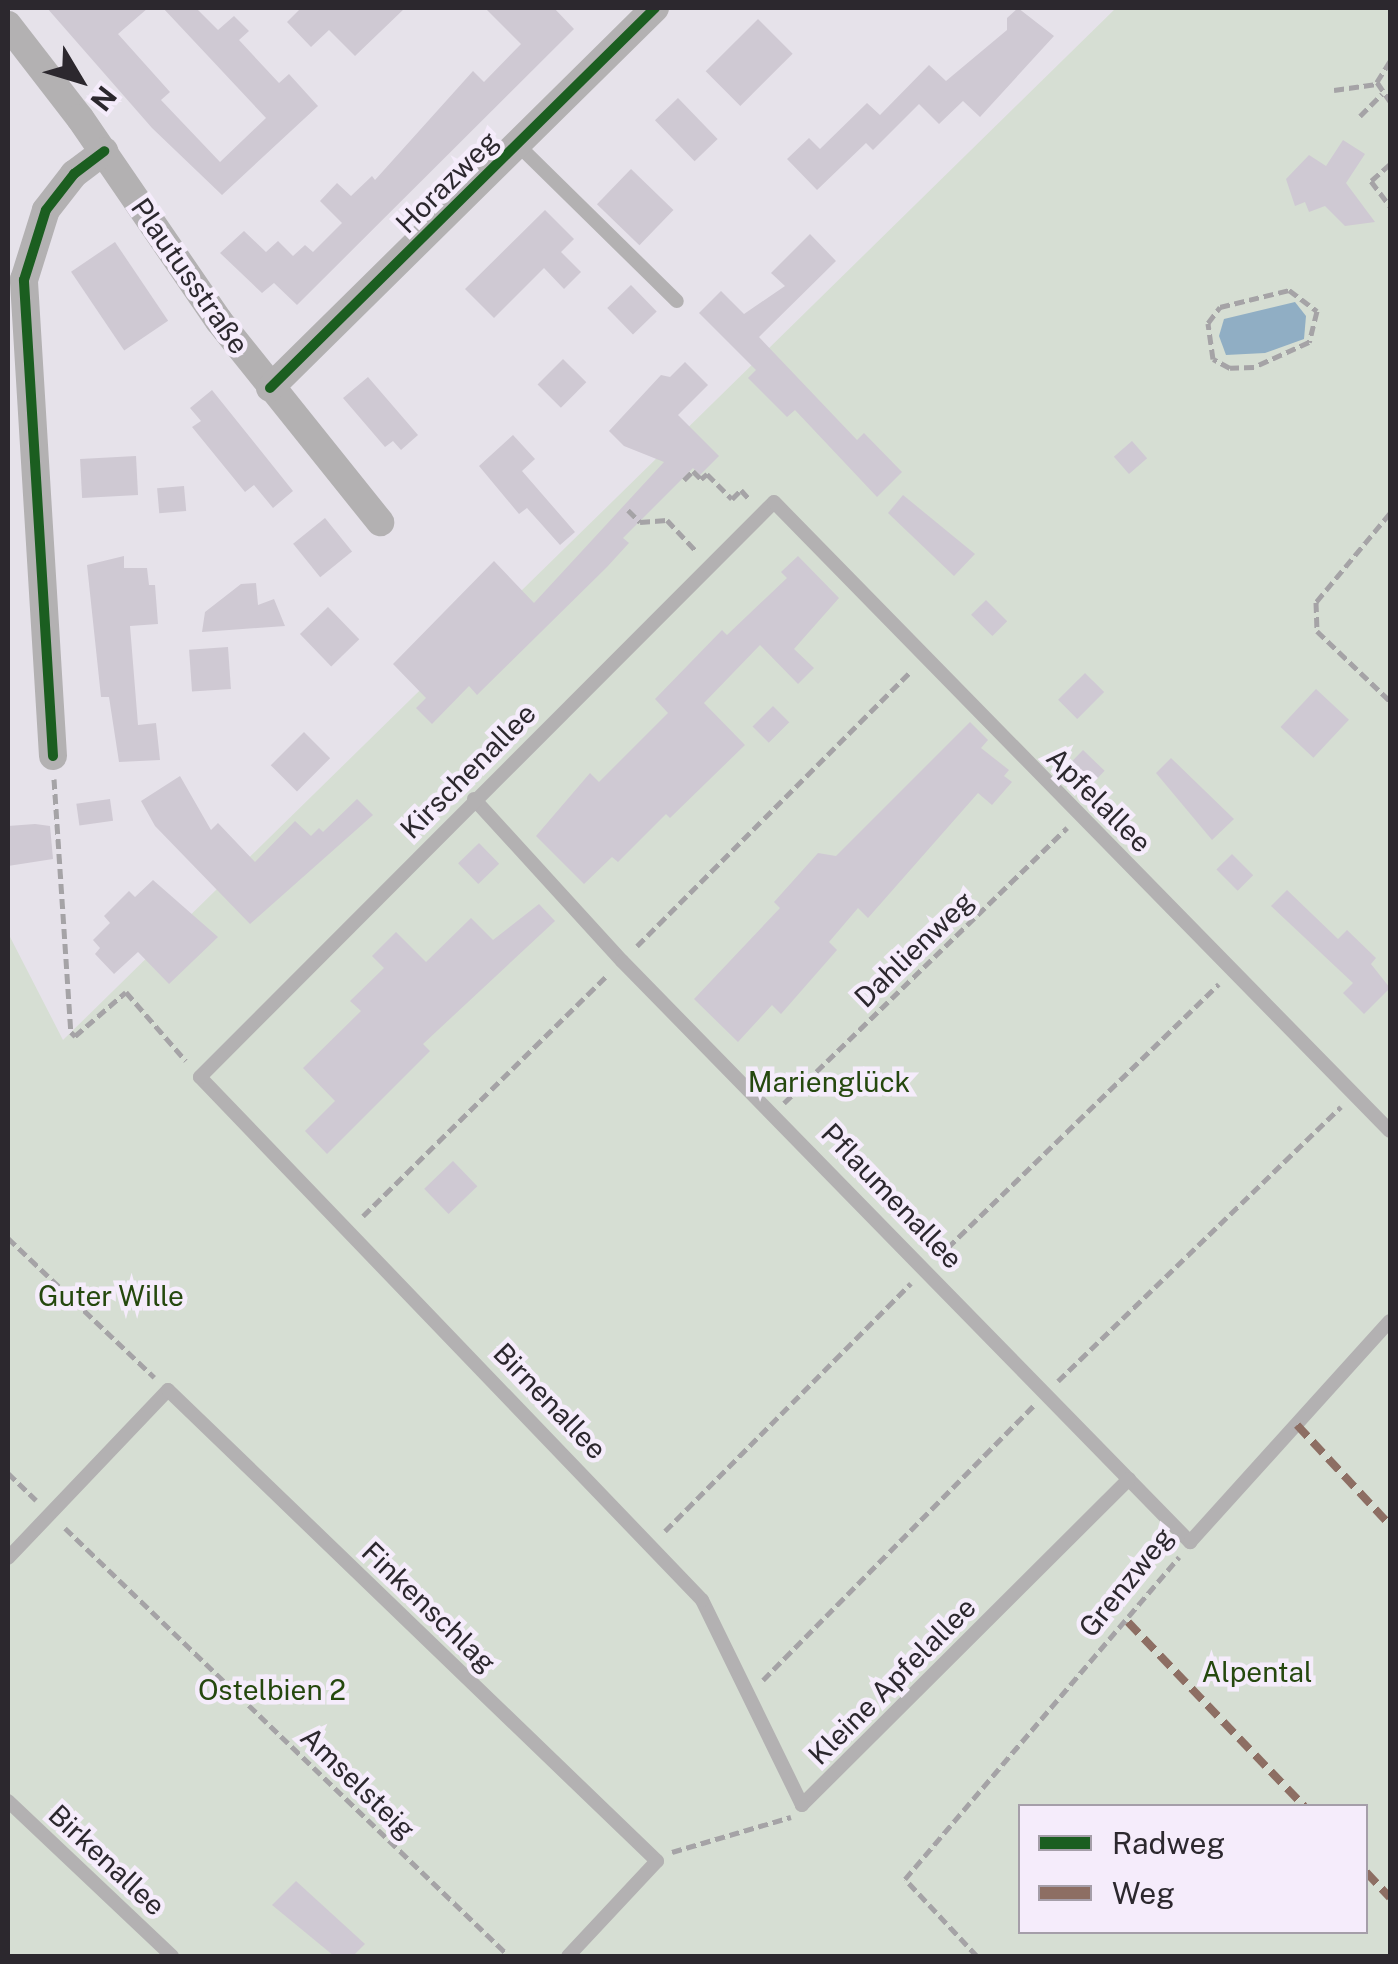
<!DOCTYPE html>
<html>
<head>
<meta charset="utf-8">
<style>
  body { margin:0 }
  #map { position:relative; width:1398px; height:1964px; overflow:hidden; background:#e6e2ea; font-family:"Public Sans",sans-serif }
  div>[style] { position:absolute }
  [style*='--x'] { left:calc(var(--x)*1px); top:calc(var(--y)*1px); width:calc(var(--w)*1px); rotate:calc(var(--a)*1deg) }
  .green>* { inset:0; background:#d6ded3 }
  .water>* { inset:0; background:#90aec4 }
  .building>* { inset:0; background:#cfc9d3; transform-origin:0 0 }
  .path>* { height:5px; margin-top:-2.5px; transform-origin:0; background:repeating-linear-gradient(90deg,#a5a3a6 0 10px,transparent 0 15px) }
  .lane>* { height:14px; margin:-7px; padding:0 7px; transform-origin:7px; border-radius:7px; background:#b3b1b2 }
  .street>* { height:28px; margin:-14px; padding:0 14px; transform-origin:14px; border-radius:14px; background:#b3b1b2 }
  .quiet>* { height:8px; margin-top:-4px; transform-origin:0; background:repeating-linear-gradient(90deg,#8d6e63 0 15px,transparent 0 23px) }
  .cycleway>* { height:10px; margin:-5px; padding:0 5px; transform-origin:5px; border-radius:5px; background:#1b5e20 }
  span { translate:-50% -50%; white-space:nowrap; text-align:center; line-height:1.15; -webkit-text-stroke:9px #f5ecfb; paint-order:stroke }
  .street-label { font-size:28px; color:#2c282e }
  .park-label { font-size:28px; color:#25480e }
  .frame { position:absolute; inset:0; border:10px solid #2c282e; pointer-events:none }
  .legend { position:absolute; left:1018px; top:1804px; width:350px; height:130px; box-sizing:border-box; background:#f5ecfb; border:2px solid #a59ea9; margin:0; padding:12px 18px; list-style:none; font-size:30px; color:#2c282e }
  .legend li { display:flex; align-items:center; gap:20px; height:50px }
  .legend b { width:50px; border:2px solid #a59ea9 }
  .north { position:absolute; left:30px; top:30px; width:100px; height:100px; -webkit-text-stroke:8px #f5ecfb; paint-order:stroke; rotate:128deg; font-size:28px; font-weight:700; line-height:40px; text-align:center; color:#2c282e }
  .north::after { content:''; display:block; margin:auto; width:35px; height:45px; background:#2c282e; clip-path:polygon(50% 0,100% 100%,50% 72%,0 100%) }
</style>
</head>
<body>
<div id="map">
  <div class="green">
    <i style="clip-path:polygon(evenodd,1116px 8px,1390px 8px,1390px 1956px,8px 1956px,8px 933px,63px 1040px,1116px 8px,1021px 1806px,1366px 1806px,1366px 1932px,1021px 1932px,1021px 1806px)"></i>
  </div>
  <div class="water">
    <i style="clip-path:polygon(1295px 302px,1306px 316px,1304px 339px,1265px 353px,1226px 355px,1219px 336px,1224px 319px)"></i>
  </div>
  <div class="building">
    <i style="clip-path:polygon(47px 8px,148px 8px,118px 34px,170px 92px,161px 100px,220px 162px,266px 118px,163px 8px,196px 8px,218px 30px,234px 16px,249px 31px,239px 40px,279px 83px,289px 74px,318px 106px,222px 195px,152px 128px)"></i>
    <i style="clip-path:polygon(301px 8px,405px 8px,355px 56px,329px 30px,311px 47px,287px 22px)"></i>
    <i style="clip-path:polygon(485px 8px,554px 8px,574px 29px,297px 305px,274px 283px,262px 293px,220px 253px,244px 231px,266px 252px,278px 241px,293px 256px,305px 245px,313px 252px,342px 223px,320px 201px,337px 183px,351px 196px,372px 176px,375px 180px,473px 71px,484px 82px,521px 44px)"></i>
    <i style="clip-path:polygon(1018px 8px,1054px 36px,980px 117px,963px 101px,939px 124px,919px 104px,873px 150px,866px 143px,817px 190px,787px 159px,809px 138px,820px 149px,867px 103px,880px 115px,929px 65px,946px 81px,1007px 30px,1007px 18px)"></i>
    <i style="left:758px;top:19px;width:49px;height:74px;rotate:45deg"></i>
    <i style="left:678px;top:98px;width:57px;height:32px;rotate:46deg"></i>
    <i style="clip-path:polygon(1343px 140px,1365px 154px,1346px 183px,1375px 222px,1345px 226px,1325px 206px,1309px 212px,1305px 202px,1295px 206px,1286px 179px,1309px 155px,1326px 166px)"></i>
    <i style="left:631px;top:169px;width:59px;height:49px;rotate:44deg"></i>
    <i style="clip-path:polygon(545px 210px,574px 239px,561px 252px,581px 272px,564px 289px,544px 268px,494px 318px,465px 289px)"></i>
    <i style="clip-path:polygon(810px 234px,836px 261px,759px 337px,857px 440px,864px 433px,902px 472px,877px 497px,795px 410px,787px 417px,748px 378px,756px 370px,699px 313px,721px 291px,744px 314px,785px 286px,771px 273px)"></i>
    <i style="left:115px;top:242px;width:95px;height:53px;rotate:56deg"></i>
    <i style="left:631px;top:285px;width:37px;height:33px;rotate:46deg"></i>
    <i style="left:563px;top:359px;width:33px;height:36px;rotate:45deg"></i>
    <i style="clip-path:polygon(685px 362px,708px 385px,678px 415px,719px 456px,700px 475px,693px 468px,623px 538px,629px 543px,607px 567px,477px 695px,469px 686px,432px 724px,416px 708px,426px 698px,393px 664px,494px 561px,534px 603px,664px 462px,624px 446px,609px 431px,661px 375px,670px 377px)"></i>
    <i style="clip-path:polygon(368px 377px,418px 435px,401px 450px,393px 441px,385px 447px,343px 398px)"></i>
    <i style="clip-path:polygon(212px 390px,293px 491px,273px 508px,254px 485px,245px 492px,192px 427px,201px 421px,190px 408px)"></i>
    <i style="clip-path:polygon(513px 435px,535px 459px,522px 471px,575px 532px,560px 545px,527px 508px,519px 514px,479px 466px)"></i>
    <i style="left:1132px;top:441px;width:23px;height:24px;rotate:49deg"></i>
    <i style="left:136px;top:456px;width:39px;height:56px;rotate:87deg"></i>
    <i style="left:184px;top:486px;width:25px;height:27px;rotate:85deg"></i>
    <i style="clip-path:polygon(903px 495px,975px 554px,954px 576px,888px 513px)"></i>
    <i style="left:325px;top:518px;width:43px;height:41px;rotate:51deg"></i>
    <i style="clip-path:polygon(124px 556px,124px 568px,147px 568px,149px 585px,155px 585px,158px 624px,130px 626px,138px 725px,156px 723px,160px 760px,119px 762px,109px 697px,101px 697px,87px 565px)"></i>
    <i style="clip-path:polygon(798px 556px,839px 598px,794px 649px,814px 668px,798px 684px,760px 645px,704px 703px,745px 745px,670px 818px,666px 814px,618px 862px,612px 857px,584px 884px,536px 836px,590px 773px,599px 782px,668px 713px,655px 699px,722px 630px,727px 635px,787px 578px,781px 572px)"></i>
    <i style="clip-path:polygon(256px 583px,258px 605px,274px 599px,285px 626px,202px 632px,205px 612px,241px 584px)"></i>
    <i style="left:986px;top:600px;width:30px;height:21px;rotate:45deg"></i>
    <i style="left:328px;top:607px;width:45px;height:39px;rotate:46deg"></i>
    <i style="left:228px;top:647px;width:42px;height:39px;rotate:86deg"></i>
    <i style="left:1085px;top:673px;width:27px;height:38px;rotate:45deg"></i>
    <i style="left:1316px;top:689px;width:45px;height:52px;rotate:43deg"></i>
    <i style="left:773px;top:706px;width:23px;height:29px;rotate:45deg"></i>
    <i style="clip-path:polygon(970px 722px,988px 740px,981px 748px,1009px 770px,1004px 776px,1012px 782px,992px 805px,978px 793px,868px 918px,858px 908px,829px 942px,837px 950px,781px 1014px,772px 1005px,738px 1042px,694px 999px,780px 908px,774px 902px,818px 853px,836px 856px)"></i>
    <i style="left:304px;top:732px;width:37px;height:47px;rotate:45deg"></i>
    <i style="left:1083px;top:750px;width:30px;height:22px;rotate:44deg"></i>
    <i style="clip-path:polygon(1171px 758px,1234px 819px,1212px 840px,1156px 773px)"></i>
    <i style="clip-path:polygon(180px 776px,211px 830px,218px 823px,255px 862px,295px 821px,311px 836px,319px 828px,323px 832px,357px 799px,373px 815px,250px 924px,155px 826px,141px 801px)"></i>
    <i style="left:110px;top:799px;width:22px;height:34px;rotate:82deg"></i>
    <i style="clip-path:polygon(35px 824px,50px 826px,53px 859px,8px 866px,8px 826px)"></i>
    <i style="left:479px;top:843px;width:29px;height:29px;rotate:46deg"></i>
    <i style="left:1232px;top:854px;width:30px;height:22px;rotate:45deg"></i>
    <i style="clip-path:polygon(153px 880px,218px 937px,169px 984px,138px 952px,114px 974px,95px 954px,100px 948px,93px 940px,110px 923px,104px 916px,129px 891px,135px 897px)"></i>
    <i style="clip-path:polygon(1287px 890px,1338px 939px,1347px 930px,1376px 958px,1371px 964px,1390px 988px,1364px 1014px,1343px 993px,1353px 983px,1271px 906px)"></i>
    <i style="clip-path:polygon(539px 904px,555px 921px,423px 1044px,430px 1051px,327px 1154px,305px 1131px,335px 1101px,303px 1068px,361px 1011px,350px 1001px,384px 968px,372px 956px,396px 932px,426px 962px,471px 918px,493px 940px)"></i>
    <i style="left:453px;top:1161px;width:35px;height:40px;rotate:46deg"></i>
    <i style="clip-path:polygon(296px 1881px,365px 1944px,353px 1956px,334px 1956px,272px 1905px)"></i>
  </div>
  <div class="path">
    <i style="--x:1390;--y:61;--w:25;--a:122"></i>
    <i style="--x:1377;--y:82;--w:23;--a:56"></i>
    <i style="--x:1334;--y:90;--w:43;--a:-7.9"></i>
    <i style="--x:1360;--y:116;--w:31;--a:-45"></i>
    <i style="--x:1390;--y:164;--w:25;--a:138"></i>
    <i style="--x:1371;--y:181;--w:31;--a:53"></i>
    <i style="--x:1289;--y:290;--w:35;--a:37"></i>
    <i style="--x:1317;--y:311;--w:32;--a:104"></i>
    <i style="--x:1309;--y:342;--w:60;--a:155.6"></i>
    <i style="--x:1254;--y:367;--w:24;--a:178"></i>
    <i style="--x:1230;--y:368;--w:19;--a:-152"></i>
    <i style="--x:1213;--y:359;--w:36;--a:-98"></i>
    <i style="--x:1208;--y:323;--w:20;--a:-53"></i>
    <i style="--x:1220;--y:307;--w:71;--a:-13.8"></i>
    <i style="--x:684;--y:480;--w:13;--a:-45"></i>
    <i style="--x:693;--y:471;--w:11;--a:45"></i>
    <i style="--x:701;--y:479;--w:8;--a:-40"></i>
    <i style="--x:707;--y:474;--w:35;--a:45"></i>
    <i style="--x:732;--y:499;--w:13;--a:-45"></i>
    <i style="--x:741;--y:490;--w:12;--a:48"></i>
    <i style="--x:628;--y:510;--w:17;--a:45"></i>
    <i style="--x:640;--y:522;--w:27;--a:-4"></i>
    <i style="--x:667;--y:520;--w:42;--a:46.9"></i>
    <i style="--x:1390;--y:513;--w:116;--a:129.7"></i>
    <i style="--x:1316;--y:602;--w:29;--a:88"></i>
    <i style="--x:1317;--y:631;--w:101;--a:43.8"></i>
    <i style="--x:54;--y:779;--w:254;--a:86.2"></i>
    <i style="--x:71;--y:1032;--w:6;--a:45"></i>
    <i style="--x:75;--y:1036;--w:67;--a:-40.8"></i>
    <i style="--x:126;--y:992;--w:91;--a:49"></i>
    <i style="--x:637;--y:946;--w:388;--a:-45.1"></i>
    <i style="--x:784;--y:1103;--w:395;--a:-44.2"></i>
    <i style="--x:363;--y:1216;--w:343;--a:-44.6"></i>
    <i style="--x:8;--y:1238;--w:202;--a:43.6"></i>
    <i style="--x:937;--y:1258;--w:393;--a:-44.2"></i>
    <i style="--x:1058;--y:1381;--w:394;--a:-44.1"></i>
    <i style="--x:8;--y:1473;--w:39;--a:44"></i>
    <i style="--x:65;--y:1528;--w:617;--a:43.95"></i>
    <i style="--x:665;--y:1531;--w:349;--a:-45.2"></i>
    <i style="--x:763;--y:1680;--w:385;--a:-45.4"></i>
    <i style="--x:672;--y:1852;--w:124;--a:-16.4"></i>
    <i style="--x:977;--y:1956;--w:105;--a:-133.1"></i>
    <i style="--x:905;--y:1879;--w:423;--a:-49.6"></i>
  </div>
  <div class="lane">
    <i style="--x:517;--y:144;--w:224;--a:44.5"></i>
    <i style="--x:474;--y:799;--w:219;--a:47.6"></i>
    <i style="--x:622;--y:961;--w:813;--a:45.65"></i>
    <i style="--x:1190;--y:1542;--w:298;--a:-47.9"></i>
    <i style="--x:1129;--y:1479;--w:462;--a:135.1"></i>
    <i style="--x:802;--y:1805;--w:228;--a:-116"></i>
    <i style="--x:702;--y:1600;--w:725;--a:-133.83"></i>
    <i style="--x:200;--y:1077;--w:812;--a:-45.05"></i>
    <i style="--x:774;--y:502;--w:880;--a:45.6"></i>
    <i style="--x:8;--y:1558;--w:232;--a:-46.4"></i>
    <i style="--x:168;--y:1390;--w:679;--a:43.93"></i>
    <i style="--x:657;--y:1861;--w:130;--a:133.1"></i>
    <i style="--x:8;--y:1801;--w:226;--a:43.4"></i>
  </div>
  <div class="street">
    <i style="--x:8;--y:25;--w:118;--a:52.3"></i>
    <i style="--x:80;--y:118;--w:246;--a:55.6"></i>
    <i style="--x:219;--y:321;--w:258;--a:51.3"></i>
    <i style="--x:270;--y:388;--w:541;--a:-44.63"></i>
    <i style="--x:53;--y:756;--w:477;--a:-93.5"></i>
    <i style="--x:24;--y:280;--w:73;--a:-72.6"></i>
    <i style="--x:46;--y:210;--w:46;--a:-52.1"></i>
    <i style="--x:74;--y:174;--w:38;--a:-37"></i>
  </div>
  <div class="quiet">
    <i style="--x:1297;--y:1425;--w:137;--a:47.1"></i>
    <i style="--x:1128;--y:1622;--w:255;--a:46.3"></i>
    <i style="--x:1366;--y:1872;--w:35;--a:47"></i>
  </div>
  <div class="cycleway">
    <i style="--x:270;--y:388;--w:541;--a:-44.63"></i>
    <i style="--x:53;--y:756;--w:477;--a:-93.5"></i>
    <i style="--x:24;--y:280;--w:73;--a:-72.6"></i>
    <i style="--x:46;--y:210;--w:46;--a:-52.1"></i>
    <i style="--x:74;--y:174;--w:38;--a:-37"></i>
  </div>
  <div class="street-label">
    <span style="left:447px;top:182px;rotate:-45deg">Horazweg</span>
    <span style="left:190px;top:276px;rotate:55deg">Plautusstraße</span>
    <span style="left:468px;top:771px;rotate:-45deg">Kirschenallee</span>
    <span style="left:1099px;top:800px;rotate:45deg">Apfelallee</span>
    <span style="left:914px;top:949px;rotate:-44deg">Dahlienweg</span>
    <span style="left:892px;top:1196px;rotate:46deg">Pflaumenallee</span>
    <span style="left:550px;top:1401px;rotate:46deg">Birnenallee</span>
    <span style="left:1126px;top:1582px;rotate:-51deg">Grenzweg</span>
    <span style="left:429px;top:1607px;rotate:44deg">Finkenschlag</span>
    <span style="left:892px;top:1681px;rotate:-45deg">Kleine Apfelallee</span>
    <span style="left:358px;top:1783px;rotate:44deg">Amselsteig</span>
    <span style="left:107px;top:1860px;rotate:43deg">Birkenallee</span>
  </div>
  <div class="park-label">
    <span style="left:829px;top:1082px">Marienglück</span>
    <span style="left:111px;top:1296px">Guter Wille</span>
    <span style="left:1257px;top:1672px">Alpental</span>
    <span style="left:272px;top:1690px">Ostelbien 2</span>
  </div>
  <div class="frame"></div>
  <ul class="legend">
  <li><b style="height:12px;background:#1b5e20"></b>Radweg</li>
  <li><b style="height:12px;background:#8d6e63"></b>Weg</li>
  </ul>
  <div class="north">N</div>
</div>
</body>
</html>
